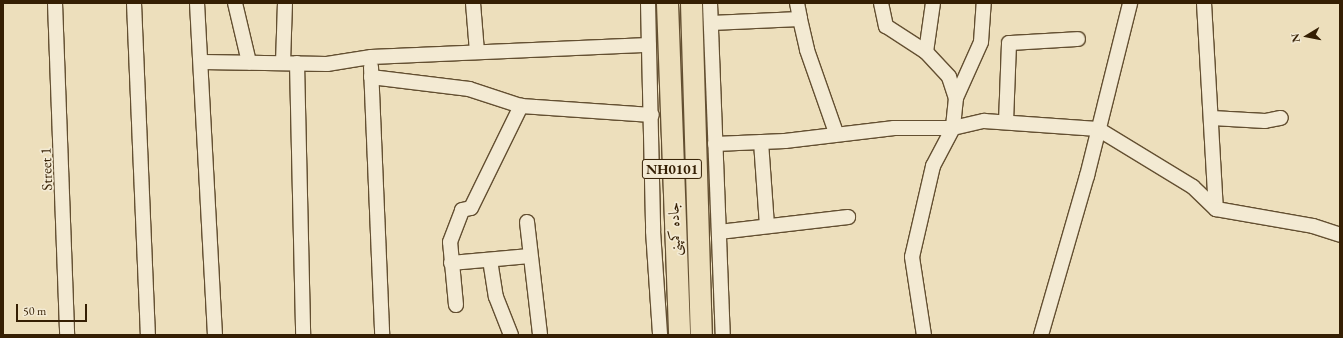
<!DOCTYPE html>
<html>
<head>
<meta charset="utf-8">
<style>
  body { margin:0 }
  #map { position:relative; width:1343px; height:338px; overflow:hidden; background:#eddfbc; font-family:"EB Garamond",Amiri,serif }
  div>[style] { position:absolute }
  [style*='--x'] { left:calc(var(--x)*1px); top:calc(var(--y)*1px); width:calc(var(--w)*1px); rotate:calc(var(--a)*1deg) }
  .roads { filter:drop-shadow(1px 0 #634f31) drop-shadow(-1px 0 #634f31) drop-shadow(0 1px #634f31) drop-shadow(0 -1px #634f31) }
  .minor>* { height:14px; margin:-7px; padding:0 7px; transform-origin:7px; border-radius:7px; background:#f3ead3 }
  .highway>* { height:21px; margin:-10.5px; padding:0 10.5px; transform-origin:10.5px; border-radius:10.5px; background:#eddfbc }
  span { translate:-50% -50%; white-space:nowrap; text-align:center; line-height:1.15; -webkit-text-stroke:3.5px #f3ead3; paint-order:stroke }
  .shield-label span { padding:1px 3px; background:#f3ead3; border:1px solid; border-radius:3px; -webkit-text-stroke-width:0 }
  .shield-label { font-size:14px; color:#351f03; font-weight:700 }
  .street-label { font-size:15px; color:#351f03 }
  .frame { position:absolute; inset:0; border:4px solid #351f03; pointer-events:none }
  .north { position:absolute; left:1287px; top:16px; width:40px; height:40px; -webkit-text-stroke:3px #f3ead3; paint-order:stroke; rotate:260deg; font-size:11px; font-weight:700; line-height:16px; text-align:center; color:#351f03 }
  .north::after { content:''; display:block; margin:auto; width:14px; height:18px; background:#351f03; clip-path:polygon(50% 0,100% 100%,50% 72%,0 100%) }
  .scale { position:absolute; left:16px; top:304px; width:71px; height:18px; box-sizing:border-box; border:2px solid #351f03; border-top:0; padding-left:5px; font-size:12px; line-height:14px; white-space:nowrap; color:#351f03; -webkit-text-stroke:3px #f3ead3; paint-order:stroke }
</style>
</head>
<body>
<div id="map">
  <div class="roads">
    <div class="minor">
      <i style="--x:55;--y:3;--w:332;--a:87.9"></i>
      <i style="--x:134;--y:3;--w:332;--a:87.6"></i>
      <i style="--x:197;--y:3;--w:332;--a:86.9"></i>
      <i style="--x:235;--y:3;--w:61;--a:76.7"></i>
      <i style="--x:473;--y:3;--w:49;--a:85.3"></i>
      <i style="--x:648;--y:3;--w:228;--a:88.7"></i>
      <i style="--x:653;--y:231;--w:104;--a:86.1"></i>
      <i style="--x:710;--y:3;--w:332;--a:87.8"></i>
      <i style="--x:797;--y:3;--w:16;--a:79"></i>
      <i style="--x:881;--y:3;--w:24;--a:78"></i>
      <i style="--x:886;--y:26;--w:48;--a:33"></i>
      <i style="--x:926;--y:52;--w:34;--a:47"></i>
      <i style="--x:949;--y:77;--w:22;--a:72"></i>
      <i style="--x:956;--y:98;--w:30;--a:96"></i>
      <i style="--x:953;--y:128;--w:43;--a:117.8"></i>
      <i style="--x:933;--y:166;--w:93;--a:103"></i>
      <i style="--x:912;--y:257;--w:79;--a:81.3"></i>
      <i style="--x:1204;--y:3;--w:206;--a:86.7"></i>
      <i style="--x:711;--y:23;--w:89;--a:-2.6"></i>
      <i style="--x:800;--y:19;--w:32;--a:77"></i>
      <i style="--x:807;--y:50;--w:88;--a:70.7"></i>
      <i style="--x:926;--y:52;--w:49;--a:-81.9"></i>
      <i style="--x:202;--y:62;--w:125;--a:0.9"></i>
      <i style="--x:327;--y:64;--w:45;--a:-9"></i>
      <i style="--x:371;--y:57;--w:278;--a:-2.5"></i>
      <i style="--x:283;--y:63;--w:60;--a:-88.1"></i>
      <i style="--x:297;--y:63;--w:272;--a:88.7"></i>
      <i style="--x:371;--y:67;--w:268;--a:87.6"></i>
      <i style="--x:371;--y:77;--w:99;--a:7"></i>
      <i style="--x:469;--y:89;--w:55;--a:18.1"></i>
      <i style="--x:521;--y:106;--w:131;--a:3.9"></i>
      <i style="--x:956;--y:98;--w:61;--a:-65.9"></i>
      <i style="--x:981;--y:42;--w:39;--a:-86"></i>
      <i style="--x:1212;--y:118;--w:53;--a:3.2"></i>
      <i style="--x:1265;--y:121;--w:16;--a:-11"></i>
      <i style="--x:1006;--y:122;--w:79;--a:-87.8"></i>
      <i style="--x:1009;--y:43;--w:69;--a:-3.3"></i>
      <i style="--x:761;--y:142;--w:84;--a:85.9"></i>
      <i style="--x:715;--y:144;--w:70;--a:-2.5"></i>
      <i style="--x:785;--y:141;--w:110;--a:-6.8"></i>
      <i style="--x:894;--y:128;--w:59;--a:0"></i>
      <i style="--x:953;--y:128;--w:32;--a:-13"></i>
      <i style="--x:984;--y:121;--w:114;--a:4"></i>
      <i style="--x:1098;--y:129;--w:111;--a:31.4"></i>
      <i style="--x:1193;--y:187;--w:32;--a:44"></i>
      <i style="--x:1216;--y:209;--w:98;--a:9.9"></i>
      <i style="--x:1313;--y:226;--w:28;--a:18"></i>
      <i style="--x:527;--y:222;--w:114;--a:83.4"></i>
      <i style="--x:719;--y:232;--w:130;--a:-6.6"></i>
      <i style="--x:490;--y:260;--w:37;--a:81"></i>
      <i style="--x:496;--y:297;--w:41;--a:68.5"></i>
      <i style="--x:451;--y:263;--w:79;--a:-5.1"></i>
      <i style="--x:456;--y:305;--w:63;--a:-95.4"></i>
      <i style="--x:450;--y:242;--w:34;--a:-69"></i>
      <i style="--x:462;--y:210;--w:9;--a:-13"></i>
      <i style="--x:471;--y:208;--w:114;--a:-63.9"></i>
      <i style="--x:1041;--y:335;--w:166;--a:-73.9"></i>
      <i style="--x:1087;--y:176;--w:178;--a:-76"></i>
    </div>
    <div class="highway">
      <i style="--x:667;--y:3;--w:332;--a:87.9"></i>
      <i style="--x:691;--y:3;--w:332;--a:88.3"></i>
    </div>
  </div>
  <div class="shield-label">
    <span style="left:672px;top:169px">NH0101</span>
  </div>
  <div class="street-label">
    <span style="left:46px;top:169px;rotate:-92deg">Street 1</span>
    <span style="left:674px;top:229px;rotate:-92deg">جاده کمپنی</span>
  </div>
  <div class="frame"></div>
  <div class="north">N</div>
  <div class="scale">50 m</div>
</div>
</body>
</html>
